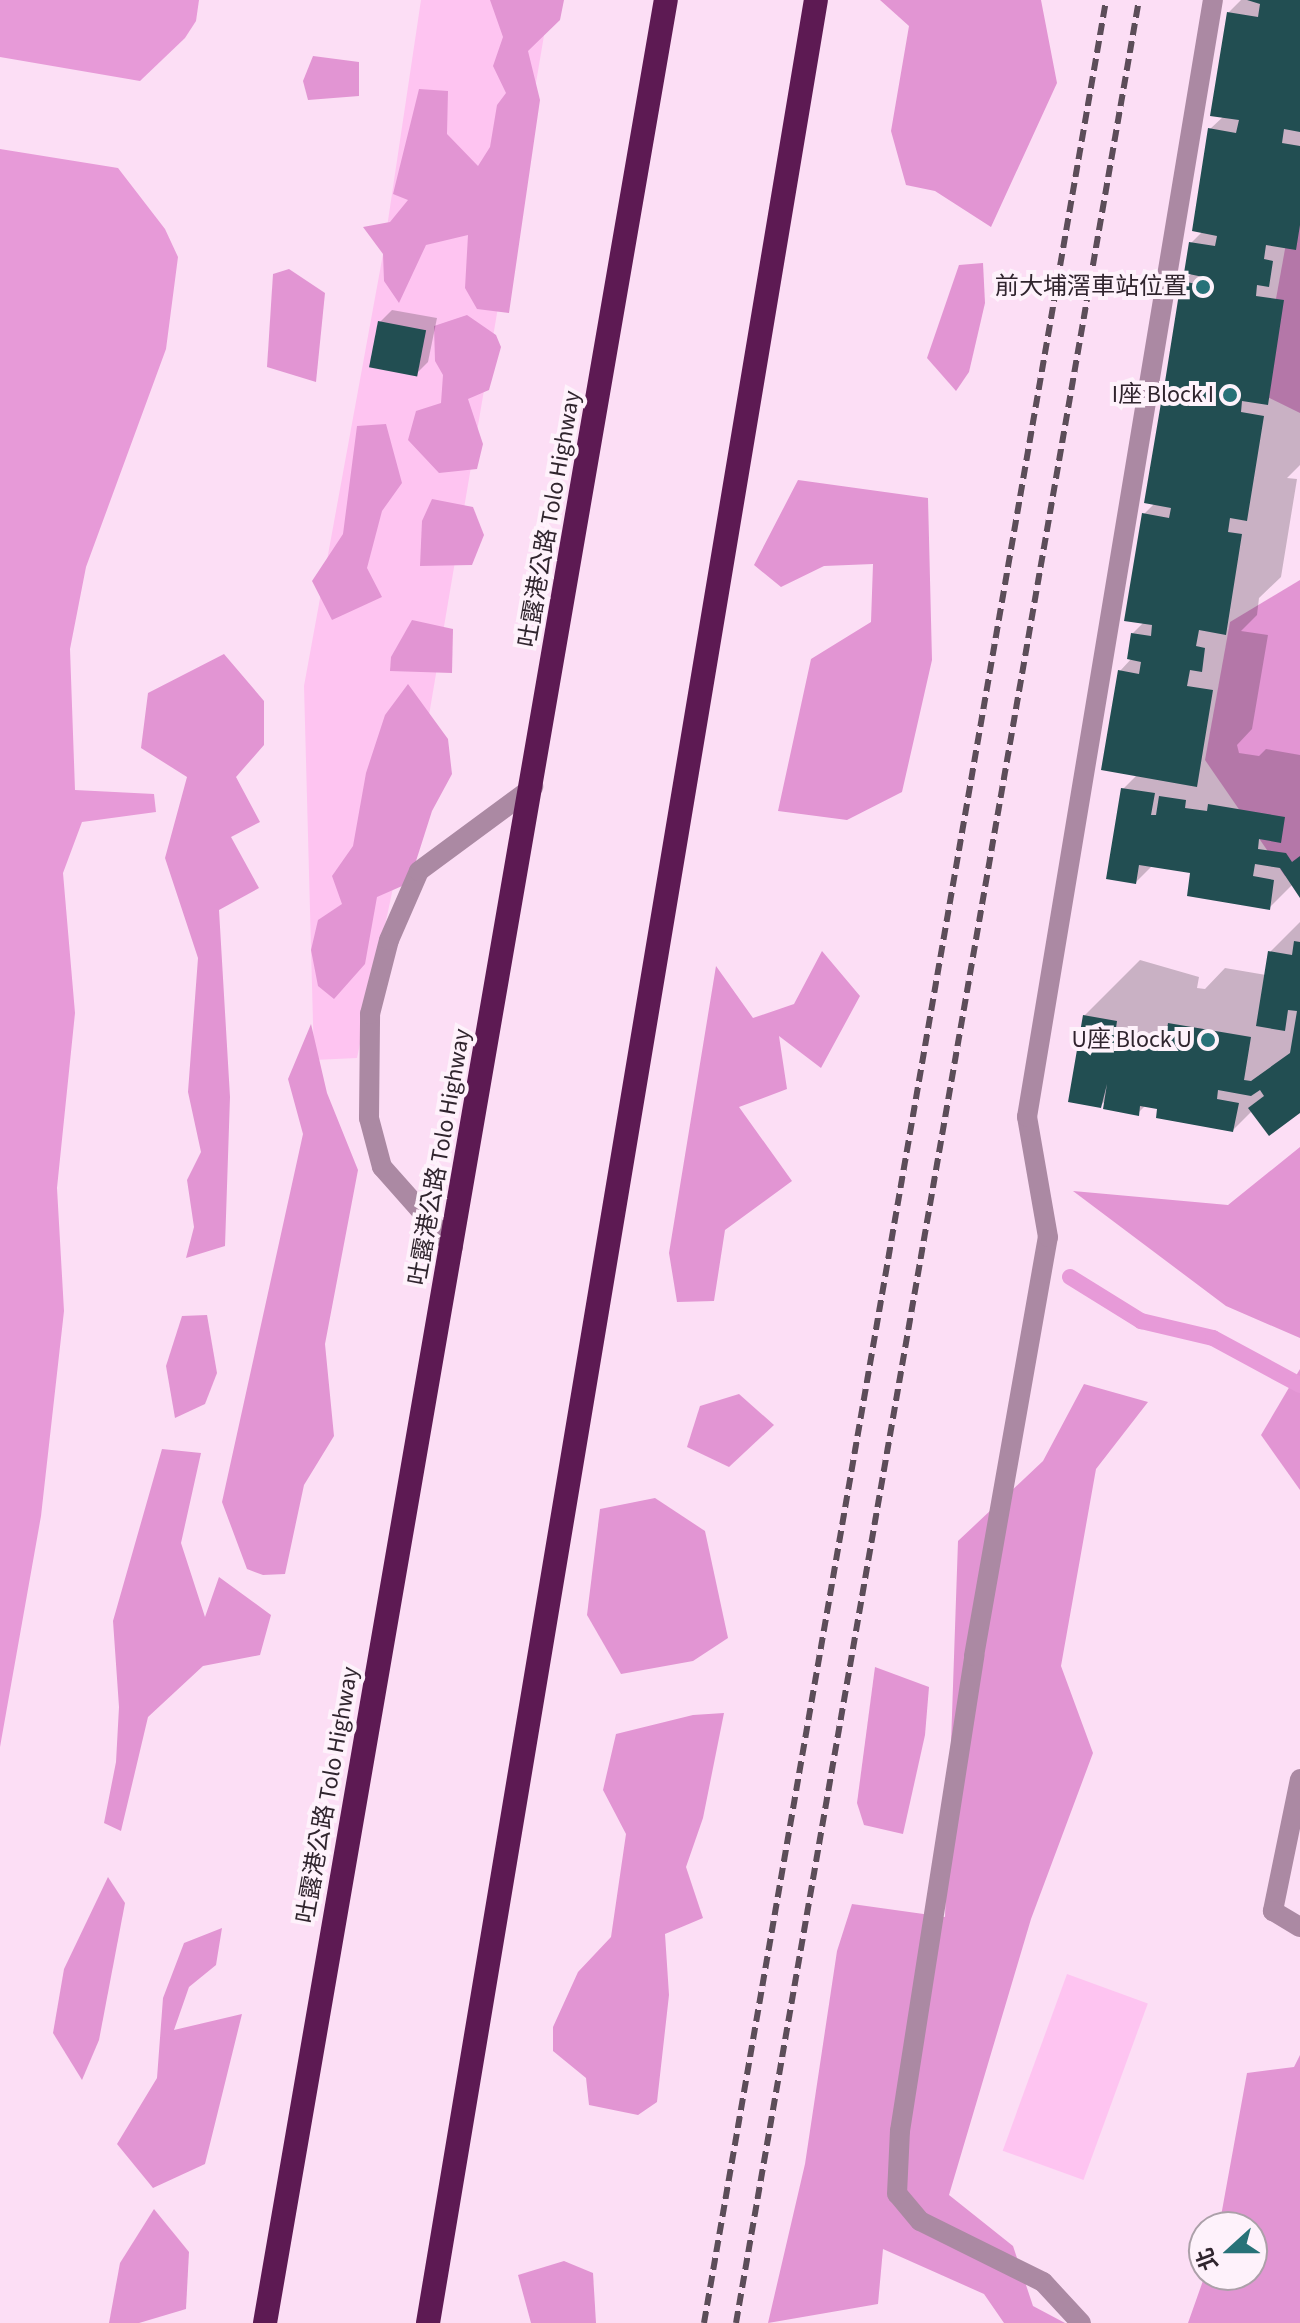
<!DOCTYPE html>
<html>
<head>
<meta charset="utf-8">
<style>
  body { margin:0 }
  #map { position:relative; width:1300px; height:2323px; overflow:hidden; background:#fcdef5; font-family:"Source Sans 3","Noto Sans TC",sans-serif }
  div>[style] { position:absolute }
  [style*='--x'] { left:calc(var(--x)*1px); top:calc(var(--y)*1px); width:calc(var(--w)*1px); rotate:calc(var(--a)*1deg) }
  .green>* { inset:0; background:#fec4f1; transform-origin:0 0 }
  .forest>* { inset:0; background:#e295d3 }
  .water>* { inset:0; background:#e79ad8 }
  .shadow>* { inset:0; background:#0003 }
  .stream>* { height:16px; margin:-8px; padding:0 8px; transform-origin:8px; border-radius:8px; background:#e79ad8 }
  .building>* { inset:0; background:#224e52; transform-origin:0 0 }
  .minor>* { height:20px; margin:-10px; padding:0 10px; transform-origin:10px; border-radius:10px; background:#ab89a3 }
  .highway>* { height:24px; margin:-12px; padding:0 12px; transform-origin:12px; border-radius:12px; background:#5d1a53 }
  .rail>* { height:6px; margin-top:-3px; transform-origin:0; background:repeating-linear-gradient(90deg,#5c4d59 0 12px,transparent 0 18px) }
  .dots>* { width:22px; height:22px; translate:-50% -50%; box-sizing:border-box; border:4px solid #fef2fb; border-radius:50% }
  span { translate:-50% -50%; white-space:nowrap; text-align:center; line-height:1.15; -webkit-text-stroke:8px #fef2fb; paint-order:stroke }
  .poi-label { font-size:24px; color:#30252e }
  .right { translate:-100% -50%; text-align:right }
  .street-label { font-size:24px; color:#30252e }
  .north { position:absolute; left:1188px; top:2211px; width:80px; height:80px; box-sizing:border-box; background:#fef2fb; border:2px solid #aca0a9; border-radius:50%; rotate:249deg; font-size:22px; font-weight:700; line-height:32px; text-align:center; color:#30252e }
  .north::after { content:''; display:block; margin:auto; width:28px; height:36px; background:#287278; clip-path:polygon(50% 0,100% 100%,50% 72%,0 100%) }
</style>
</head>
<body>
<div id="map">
  <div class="green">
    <i style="clip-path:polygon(421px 0,550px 0,427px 727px,357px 1058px,314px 1060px,304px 686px,383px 254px)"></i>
    <i style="left:1067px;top:1974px;width:86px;height:188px;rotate:20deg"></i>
  </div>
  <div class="forest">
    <i style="clip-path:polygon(490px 0,564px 0,560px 20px,528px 51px,540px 100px,509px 313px,477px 309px,465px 288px,468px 235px,426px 245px,399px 303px,384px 281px,383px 254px,363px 227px,390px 222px,408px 200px,393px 194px,419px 89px,448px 91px,447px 134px,478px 166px,490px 147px,497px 105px,506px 93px,493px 66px,503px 37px)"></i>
    <i style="clip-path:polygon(880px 0,1041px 0,1057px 83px,991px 227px,935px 191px,906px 185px,891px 131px,909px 26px)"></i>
    <i style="clip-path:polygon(313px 56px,359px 62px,359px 96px,308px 100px,303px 81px)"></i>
    <i style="clip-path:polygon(1300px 166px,1300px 413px,1259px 393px)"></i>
    <i style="clip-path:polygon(983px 263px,985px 303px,969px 372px,956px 391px,927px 358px,959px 265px)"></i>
    <i style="clip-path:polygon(289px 269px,325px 293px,316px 382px,267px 367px,273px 274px)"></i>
    <i style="clip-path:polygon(467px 315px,496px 335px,501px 347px,489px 390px,468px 399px,483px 444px,477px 469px,439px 473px,408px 440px,416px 411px,441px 403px,443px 375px,435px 361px,434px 326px)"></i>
    <i style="clip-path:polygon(386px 424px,402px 483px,382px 511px,367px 568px,382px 597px,332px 620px,312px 581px,343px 534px,357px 426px)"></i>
    <i style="clip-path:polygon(798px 480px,928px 498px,932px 660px,902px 792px,847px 820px,778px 811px,811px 659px,871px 622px,873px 564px,824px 566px,781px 587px,754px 565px)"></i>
    <i style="clip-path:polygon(432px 499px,473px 507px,484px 535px,472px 565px,420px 566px,422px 521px)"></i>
    <i style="clip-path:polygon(1300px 580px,1300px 874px,1285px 876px,1205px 760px,1230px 622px)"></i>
    <i style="clip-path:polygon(412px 620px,453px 629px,452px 673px,390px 671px,391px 657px)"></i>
    <i style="clip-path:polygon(224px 654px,264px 701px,264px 745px,236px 777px,260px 822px,231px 837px,259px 888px,219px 910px,230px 1097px,225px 1246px,186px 1258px,194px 1227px,187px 1180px,201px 1152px,188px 1092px,198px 958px,165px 858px,187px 777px,141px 748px,148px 693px)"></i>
    <i style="clip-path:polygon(408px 684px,448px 739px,452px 774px,432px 811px,409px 883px,377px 897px,365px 964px,334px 999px,318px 986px,311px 950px,318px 920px,342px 904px,332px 876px,353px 846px,366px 773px,385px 715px)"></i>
    <i style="clip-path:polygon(822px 951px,860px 996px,821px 1068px,779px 1036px,787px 1089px,739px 1107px,792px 1181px,725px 1230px,714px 1301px,677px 1302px,669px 1253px,716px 966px,753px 1018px,794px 1004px)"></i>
    <i style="clip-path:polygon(311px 1024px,327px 1093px,358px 1170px,325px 1344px,334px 1436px,304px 1485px,285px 1574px,263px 1575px,247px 1569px,222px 1502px,303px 1134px,288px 1079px)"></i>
    <i style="clip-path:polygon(1300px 1147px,1300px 1338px,1226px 1306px,1073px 1191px,1228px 1205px)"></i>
    <i style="clip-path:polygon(207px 1315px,217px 1373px,205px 1404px,175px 1418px,166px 1366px,182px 1316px)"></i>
    <i style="clip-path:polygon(1300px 1369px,1300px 1490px,1261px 1435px)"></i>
    <i style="clip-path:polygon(1084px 1384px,1148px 1402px,1096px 1469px,1061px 1666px,1093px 1753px,1031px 1919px,949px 2195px,1013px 2246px,1033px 2306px,1065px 2323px,1004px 2323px,984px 2294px,883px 2249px,878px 2304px,768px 2323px,805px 2164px,837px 1951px,852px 1904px,945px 1917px,958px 1541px,1043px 1461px)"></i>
    <i style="clip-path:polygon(739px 1394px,774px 1425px,729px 1467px,687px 1447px,700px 1406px)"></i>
    <i style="clip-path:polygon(162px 1449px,201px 1453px,181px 1543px,205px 1617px,219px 1577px,271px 1615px,260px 1655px,203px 1666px,148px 1717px,121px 1831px,104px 1823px,116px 1762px,119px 1707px,113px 1621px)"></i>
    <i style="clip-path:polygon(655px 1498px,705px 1531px,728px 1638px,693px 1661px,621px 1674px,587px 1615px,600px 1509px)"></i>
    <i style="clip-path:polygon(875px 1667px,929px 1687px,925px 1735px,903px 1834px,864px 1825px,857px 1803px)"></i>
    <i style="clip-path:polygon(724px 1713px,703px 1818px,686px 1867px,703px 1918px,665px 1934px,669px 1995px,657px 2102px,638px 2115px,589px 2105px,586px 2078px,553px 2051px,553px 2027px,578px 1972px,611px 1937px,626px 1834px,603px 1790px,616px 1734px,693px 1715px)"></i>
    <i style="clip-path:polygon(108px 1877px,125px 1903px,99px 2040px,82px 2080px,53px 2033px,64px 1969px)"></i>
    <i style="clip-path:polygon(222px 1928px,216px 1965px,189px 1987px,174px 2030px,242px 2014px,205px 2164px,153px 2188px,117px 2144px,157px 2078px,163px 1998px,184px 1943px)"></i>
    <i style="clip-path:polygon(1300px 2055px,1300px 2323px,1188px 2323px,1205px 2275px,1252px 2275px,1252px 2227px,1219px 2227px,1247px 2073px,1294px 2067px)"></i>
    <i style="clip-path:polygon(154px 2209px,189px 2252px,186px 2309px,139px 2323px,109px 2323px,120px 2263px)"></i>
    <i style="clip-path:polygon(564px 2261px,593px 2273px,596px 2323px,531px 2323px,518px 2275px)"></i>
  </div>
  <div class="water">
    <i style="clip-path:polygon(0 0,199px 0,196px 21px,185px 38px,140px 81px,0 57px)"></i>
    <i style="clip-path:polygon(0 149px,118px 168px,165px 229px,178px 257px,166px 349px,86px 567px,70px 649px,75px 790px,154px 794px,156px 812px,82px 822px,63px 873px,75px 1013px,57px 1188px,64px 1311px,41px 1516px,0 1747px)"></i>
  </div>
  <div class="shadow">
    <i style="clip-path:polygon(1241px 0,1300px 0,1300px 465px,1287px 478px,1297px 479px,1281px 577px,1259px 598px,1257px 615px,1241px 631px,1268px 635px,1252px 729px,1237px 745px,1239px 753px,1259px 756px,1266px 749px,1300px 755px,1300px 894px,1293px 884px,1269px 908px,1192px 872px,1153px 865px,1136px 882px,1123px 789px,1137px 775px,1120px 671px,1132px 658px,1132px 634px,1144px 622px,1144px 514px,1155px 503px,1164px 398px,1174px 388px,1183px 282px,1192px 273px,1191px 243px,1203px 231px,1210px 129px,1224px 116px,1229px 12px)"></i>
    <i style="clip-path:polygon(392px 310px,437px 318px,428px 362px,416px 374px,380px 322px)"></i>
    <i style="clip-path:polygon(1300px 922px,1300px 1111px,1253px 1110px,1233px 1130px,1160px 1108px,1146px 1105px,1138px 1113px,1107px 1099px,1100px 1106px,1084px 1016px,1140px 960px,1199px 977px,1197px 988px,1205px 989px,1225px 968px,1266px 975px,1270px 952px)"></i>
  </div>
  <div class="stream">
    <i style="--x:1070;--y:1277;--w:84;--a:31.8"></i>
    <i style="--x:1141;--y:1321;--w:74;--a:13.3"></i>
    <i style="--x:1213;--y:1338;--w:99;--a:28.4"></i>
  </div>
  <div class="building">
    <i style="clip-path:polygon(1247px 0,1300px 0,1300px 132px,1284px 129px,1282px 143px,1300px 146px,1300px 225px,1296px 250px,1266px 245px,1264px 259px,1273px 261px,1269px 287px,1257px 285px,1256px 296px,1284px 300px,1268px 405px,1242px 401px,1241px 412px,1264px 416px,1247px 521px,1230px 518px,1228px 532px,1242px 534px,1226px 635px,1199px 630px,1196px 646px,1205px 648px,1202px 672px,1190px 670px,1187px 686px,1213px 690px,1197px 787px,1101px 770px,1118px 670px,1139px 674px,1141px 662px,1127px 659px,1131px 633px,1151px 636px,1152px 625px,1124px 621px,1142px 513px,1169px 518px,1171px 508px,1144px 503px,1162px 397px,1189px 403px,1191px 392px,1164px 388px,1181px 281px,1207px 286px,1208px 278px,1184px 273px,1189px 242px,1215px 246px,1217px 236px,1192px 231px,1208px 128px,1236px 133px,1239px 120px,1210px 116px,1227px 12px,1258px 17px,1260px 4px)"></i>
    <i style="left:378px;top:321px;width:49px;height:47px;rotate:11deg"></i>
    <i style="clip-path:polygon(1121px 788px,1155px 793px,1151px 815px,1156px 815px,1159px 796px,1186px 800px,1185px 808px,1207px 811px,1208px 804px,1285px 817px,1281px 843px,1259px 839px,1258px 849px,1286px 853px,1292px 862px,1300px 856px,1300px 898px,1280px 868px,1255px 864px,1253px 876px,1274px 880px,1270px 910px,1187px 896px,1190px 873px,1139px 865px,1136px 884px,1106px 879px)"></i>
    <i style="clip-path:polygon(1294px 941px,1300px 942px,1300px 1113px,1269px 1136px,1248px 1108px,1264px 1096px,1260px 1090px,1251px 1096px,1218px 1090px,1217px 1099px,1239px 1103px,1233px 1132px,1156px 1118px,1157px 1109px,1140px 1106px,1139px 1116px,1103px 1109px,1107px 1084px,1101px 1108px,1068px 1102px,1083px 1015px,1117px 1021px,1116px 1028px,1145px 1033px,1143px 1043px,1164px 1047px,1168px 1023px,1251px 1037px,1244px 1080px,1251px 1081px,1290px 1053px,1297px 1011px,1288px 1010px,1285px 1031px,1256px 1026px,1268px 951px,1292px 955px)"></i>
  </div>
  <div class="minor">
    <i style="--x:453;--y:1247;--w:107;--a:-131.6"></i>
    <i style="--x:382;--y:1167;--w:51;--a:-104.9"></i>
    <i style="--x:369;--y:1118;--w:104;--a:-89.4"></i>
    <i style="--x:370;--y:1014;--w:76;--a:-75.6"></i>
    <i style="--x:389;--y:940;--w:75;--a:-66.5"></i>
    <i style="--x:419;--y:871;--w:142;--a:-36.4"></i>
    <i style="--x:1300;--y:1779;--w:135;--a:101.6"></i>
    <i style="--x:1273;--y:1911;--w:31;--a:31"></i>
    <i style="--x:1081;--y:2323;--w:56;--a:-132.8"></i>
    <i style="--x:1043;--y:2282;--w:137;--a:-153.6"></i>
    <i style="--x:920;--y:2221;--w:35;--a:-130"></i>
    <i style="--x:897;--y:2194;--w:63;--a:-87.3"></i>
    <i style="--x:900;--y:2131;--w:481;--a:-81.1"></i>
    <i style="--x:974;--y:1656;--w:425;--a:-80"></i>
    <i style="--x:1048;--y:1237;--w:122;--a:-99.9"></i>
    <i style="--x:1027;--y:1117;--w:1132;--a:-80.55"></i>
  </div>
  <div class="highway">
    <i style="--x:265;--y:2323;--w:2357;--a:-80.21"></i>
    <i style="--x:428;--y:2323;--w:2355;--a:-80.52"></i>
  </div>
  <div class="rail">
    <i style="--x:704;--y:2323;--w:2358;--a:-80.18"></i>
    <i style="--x:736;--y:2323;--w:2358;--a:-80.16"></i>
  </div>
  <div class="dots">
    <i style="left:1203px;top:287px;background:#287278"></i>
    <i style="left:1230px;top:395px;background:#287278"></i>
    <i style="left:1208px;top:1040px;background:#287278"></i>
  </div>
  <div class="poi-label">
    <span class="right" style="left:1187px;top:287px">前大埔滘車站位置</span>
    <span class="right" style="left:1214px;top:395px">I座 Block I</span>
    <span class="right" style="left:1192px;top:1040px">U座 Block U</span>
  </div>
  <div class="street-label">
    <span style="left:550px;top:519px;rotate:-80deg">吐露港公路 Tolo Highway</span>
    <span style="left:440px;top:1157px;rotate:-80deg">吐露港公路 Tolo Highway</span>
    <span style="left:328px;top:1795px;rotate:-80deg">吐露港公路 Tolo Highway</span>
  </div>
  <div class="north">北</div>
</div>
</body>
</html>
